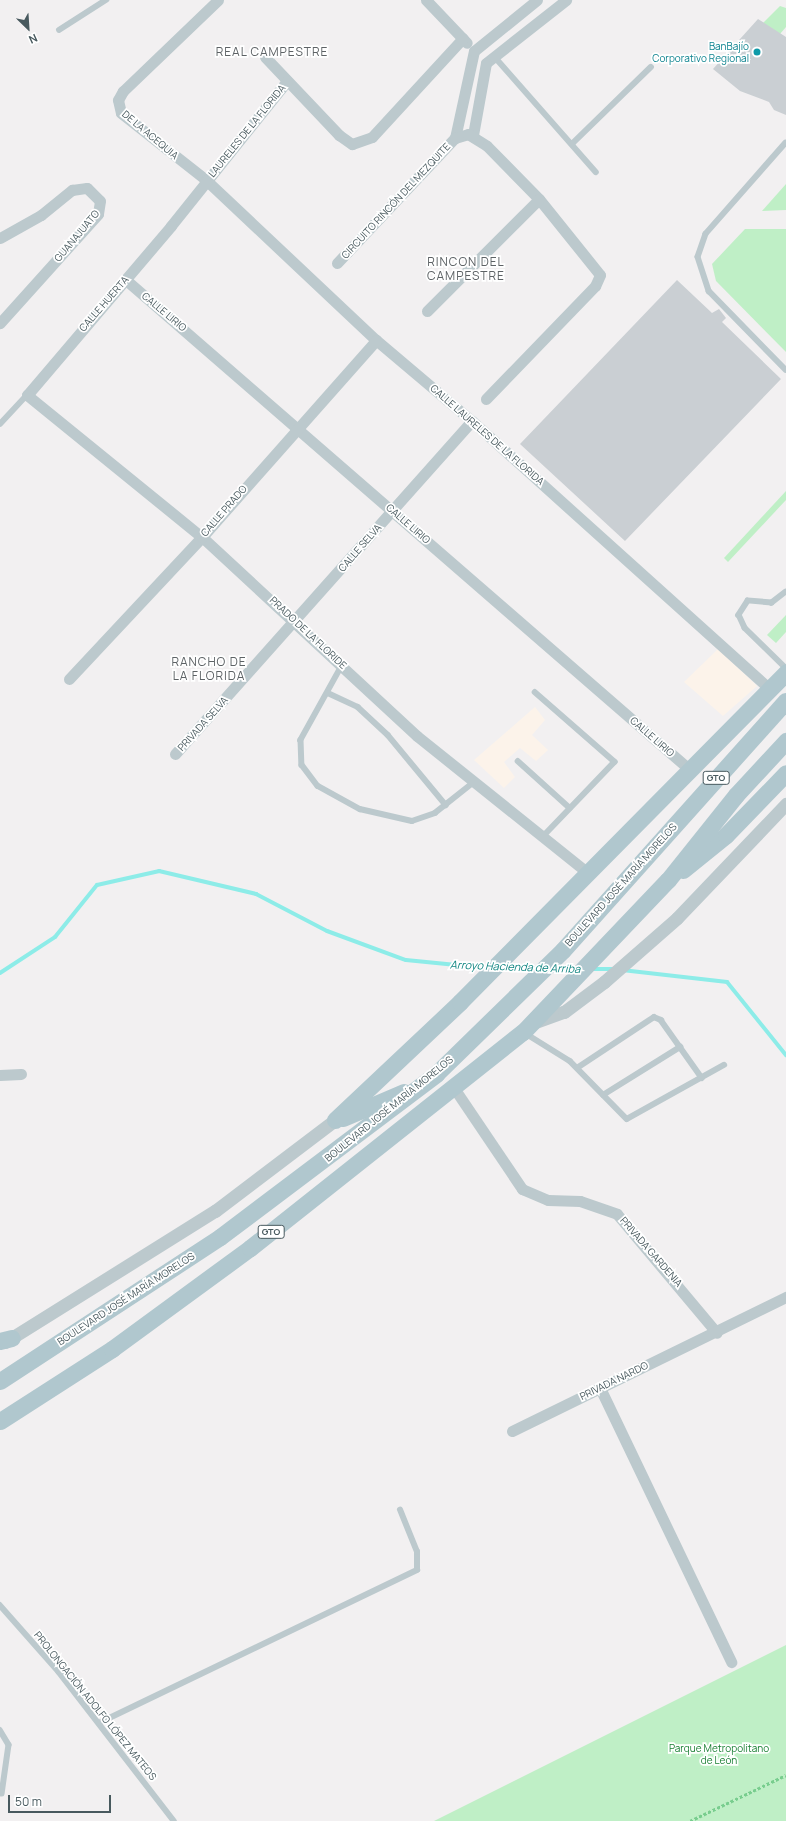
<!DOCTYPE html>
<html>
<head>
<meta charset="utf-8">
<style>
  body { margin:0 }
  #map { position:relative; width:786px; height:1821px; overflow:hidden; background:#f2f0f1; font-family:Manrope,sans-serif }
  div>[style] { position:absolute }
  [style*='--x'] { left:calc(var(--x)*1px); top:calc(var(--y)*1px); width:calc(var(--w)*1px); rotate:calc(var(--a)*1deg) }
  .commercial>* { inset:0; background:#fcf3ea }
  .green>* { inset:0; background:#bfefc6 }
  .stream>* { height:4px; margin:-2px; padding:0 2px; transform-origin:2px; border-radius:2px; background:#8dece8 }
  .building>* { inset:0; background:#cacfd3 }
  .path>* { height:2.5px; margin-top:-1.25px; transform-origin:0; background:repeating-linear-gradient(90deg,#78cd8e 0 3px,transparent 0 5px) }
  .service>* { height:5.5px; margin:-2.75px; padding:0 2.75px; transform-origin:2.75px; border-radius:2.75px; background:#bcc9cd }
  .minor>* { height:11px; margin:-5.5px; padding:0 5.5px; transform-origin:5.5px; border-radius:5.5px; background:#bcc9cd }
  .tertiary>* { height:13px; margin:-6.5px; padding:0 6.5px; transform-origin:6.5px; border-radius:6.5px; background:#bcc9cd }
  .primary>* { height:17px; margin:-8.5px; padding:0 8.5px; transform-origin:8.5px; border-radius:8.5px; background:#b0c7ce }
  .dots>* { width:11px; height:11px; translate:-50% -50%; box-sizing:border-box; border:2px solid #fff; border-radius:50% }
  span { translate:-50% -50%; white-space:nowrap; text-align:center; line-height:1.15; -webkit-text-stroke:3.5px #fff; paint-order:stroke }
  .shield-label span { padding:1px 3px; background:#fff; border:1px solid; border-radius:3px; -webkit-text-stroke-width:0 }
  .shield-label { font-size:9px; color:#48595e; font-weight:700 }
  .culture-label { font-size:10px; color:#0d838f }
  .right { translate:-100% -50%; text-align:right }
  .street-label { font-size:10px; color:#48595e }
  .park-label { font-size:10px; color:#187f32 }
  .water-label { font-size:11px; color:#0f8480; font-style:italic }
  .quarter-label { font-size:12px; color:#5d6265; letter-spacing:1px }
  .north { position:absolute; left:8px; top:8px; width:40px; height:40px; -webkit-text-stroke:3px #fff; paint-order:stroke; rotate:155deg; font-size:11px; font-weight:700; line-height:16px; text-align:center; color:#48595e }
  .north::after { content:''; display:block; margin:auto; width:14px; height:18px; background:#48595e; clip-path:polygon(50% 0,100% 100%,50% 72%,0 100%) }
  .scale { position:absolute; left:8px; top:1795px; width:103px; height:18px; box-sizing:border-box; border:2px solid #48595e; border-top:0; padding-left:5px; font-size:12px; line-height:14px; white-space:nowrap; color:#48595e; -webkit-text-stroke:3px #fff; paint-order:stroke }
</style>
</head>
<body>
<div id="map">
  <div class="commercial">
    <i style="clip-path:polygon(718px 649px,757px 686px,723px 716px,684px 682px)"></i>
    <i style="clip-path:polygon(535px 707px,545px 720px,532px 735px,548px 750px,536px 761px,520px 748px,504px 762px,515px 777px,504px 788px,474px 760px)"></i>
  </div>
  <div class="green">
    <i style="clip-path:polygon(780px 6px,786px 8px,786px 27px,780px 34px,763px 23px)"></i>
    <i style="clip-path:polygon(786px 184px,786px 210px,762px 211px)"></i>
    <i style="clip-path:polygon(745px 229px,786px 229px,786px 352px,716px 281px,712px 264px)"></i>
    <i style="clip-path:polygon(786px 491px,786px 500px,728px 562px,724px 558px)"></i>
    <i style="clip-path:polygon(786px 615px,786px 632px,776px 643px,767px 635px)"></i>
    <i style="clip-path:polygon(786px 1645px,786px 1821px,434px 1821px)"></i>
  </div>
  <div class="stream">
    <i style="--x:500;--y:968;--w:37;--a:0"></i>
    <i style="--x:552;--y:969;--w:23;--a:0"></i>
    <i style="--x:590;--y:969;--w:23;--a:0"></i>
    <i style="--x:622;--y:970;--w:106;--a:6.5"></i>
    <i style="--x:727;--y:982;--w:94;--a:51.1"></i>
    <i style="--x:0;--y:973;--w:66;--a:-33.2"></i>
    <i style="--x:55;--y:937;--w:67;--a:-51.1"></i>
    <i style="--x:97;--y:885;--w:64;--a:-12.7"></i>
    <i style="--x:159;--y:871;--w:100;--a:13.3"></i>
    <i style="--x:256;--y:894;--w:80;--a:27.5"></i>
    <i style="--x:327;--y:931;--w:84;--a:20.2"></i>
    <i style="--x:406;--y:960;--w:81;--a:5.6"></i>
  </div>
  <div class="building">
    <i style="clip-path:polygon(758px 19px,786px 37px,786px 115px,774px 110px,769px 102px,740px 91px,713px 69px)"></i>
    <i style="clip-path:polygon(677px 280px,712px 313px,719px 309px,726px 318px,722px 322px,781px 379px,625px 541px,520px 444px)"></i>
  </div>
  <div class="path">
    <i style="--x:690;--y:1821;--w:106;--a:-25.6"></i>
  </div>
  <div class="service">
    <i style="--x:59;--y:30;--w:56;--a:-32.6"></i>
    <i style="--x:495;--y:57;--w:153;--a:48.7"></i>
    <i style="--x:786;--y:143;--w:121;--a:131.3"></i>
    <i style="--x:706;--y:234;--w:24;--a:109"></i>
    <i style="--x:698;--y:257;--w:36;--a:72"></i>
    <i style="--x:709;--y:291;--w:110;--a:45.7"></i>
    <i style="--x:572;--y:144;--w:110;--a:-44.3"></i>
    <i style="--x:0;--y:424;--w:40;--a:-47"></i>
    <i style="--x:786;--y:592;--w:18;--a:142"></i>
    <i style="--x:772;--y:603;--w:24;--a:-175"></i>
    <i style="--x:748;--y:601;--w:17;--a:123"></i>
    <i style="--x:739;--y:615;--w:14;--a:65"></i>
    <i style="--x:745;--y:628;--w:57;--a:44.3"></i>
    <i style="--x:342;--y:666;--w:85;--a:119"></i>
    <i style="--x:301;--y:740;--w:25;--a:88"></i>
    <i style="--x:302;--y:765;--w:26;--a:53"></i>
    <i style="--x:318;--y:786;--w:48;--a:28.7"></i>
    <i style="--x:360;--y:809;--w:53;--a:13"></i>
    <i style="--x:412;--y:821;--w:24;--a:-19"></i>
    <i style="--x:435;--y:813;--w:50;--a:-38.5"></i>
    <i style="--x:535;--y:692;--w:106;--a:41.2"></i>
    <i style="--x:615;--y:762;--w:104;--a:133.8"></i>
    <i style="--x:328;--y:693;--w:33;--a:25"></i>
    <i style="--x:358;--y:707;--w:41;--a:43"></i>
    <i style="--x:388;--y:735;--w:91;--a:50.4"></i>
    <i style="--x:518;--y:761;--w:70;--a:42.1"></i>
    <i style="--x:525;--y:1033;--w:53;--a:31.9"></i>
    <i style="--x:570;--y:1061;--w:81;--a:45.5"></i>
    <i style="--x:627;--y:1119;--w:111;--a:-29.1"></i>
    <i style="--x:577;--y:1068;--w:92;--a:-33.5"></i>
    <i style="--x:654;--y:1017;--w:8;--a:23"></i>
    <i style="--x:661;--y:1020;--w:71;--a:54.7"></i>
    <i style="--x:603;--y:1095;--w:91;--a:-31.9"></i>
    <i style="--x:0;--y:1605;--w:89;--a:48.6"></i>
    <i style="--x:59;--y:1672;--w:188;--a:52.3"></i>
    <i style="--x:99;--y:1723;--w:353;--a:-25.7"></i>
    <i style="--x:417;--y:1570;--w:18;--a:-90"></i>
    <i style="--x:417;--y:1552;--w:45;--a:-112"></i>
    <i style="--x:0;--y:1730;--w:17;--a:59"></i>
    <i style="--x:9;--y:1745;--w:49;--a:98.1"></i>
  </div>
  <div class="minor">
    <i style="--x:218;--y:0;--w:132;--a:136.2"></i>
    <i style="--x:123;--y:91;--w:10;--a:119"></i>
    <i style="--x:118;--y:100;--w:13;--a:77"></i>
    <i style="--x:121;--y:113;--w:108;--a:38.2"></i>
    <i style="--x:206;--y:180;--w:233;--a:43.3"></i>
    <i style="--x:376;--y:340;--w:126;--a:40.2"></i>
    <i style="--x:472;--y:421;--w:401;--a:42"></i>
    <i style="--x:426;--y:0;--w:59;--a:46.4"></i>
    <i style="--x:265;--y:57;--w:108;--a:46.5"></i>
    <i style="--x:339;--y:135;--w:16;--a:35"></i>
    <i style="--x:352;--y:144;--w:21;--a:-19"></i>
    <i style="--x:372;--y:137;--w:134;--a:-47.4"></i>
    <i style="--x:486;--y:63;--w:102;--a:-38.2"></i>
    <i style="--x:287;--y:81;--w:186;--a:128.7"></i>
    <i style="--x:171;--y:226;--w:222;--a:130.4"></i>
    <i style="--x:27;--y:395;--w:225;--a:39.1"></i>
    <i style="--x:202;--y:537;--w:293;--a:42.8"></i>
    <i style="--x:417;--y:736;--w:219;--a:38.7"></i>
    <i style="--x:473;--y:135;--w:73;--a:-79.8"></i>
    <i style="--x:455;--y:138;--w:89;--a:-77.7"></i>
    <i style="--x:474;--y:51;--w:81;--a:-39"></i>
    <i style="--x:0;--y:238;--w:47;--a:-29.3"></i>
    <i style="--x:41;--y:215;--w:40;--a:-39"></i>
    <i style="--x:72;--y:190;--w:15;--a:-8"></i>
    <i style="--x:87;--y:188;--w:18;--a:45"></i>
    <i style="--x:100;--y:201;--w:13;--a:99"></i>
    <i style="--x:98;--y:214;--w:147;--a:132"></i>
    <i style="--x:337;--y:263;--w:172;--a:-46.7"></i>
    <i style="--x:455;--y:138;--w:14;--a:-17"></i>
    <i style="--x:468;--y:134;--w:22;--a:32"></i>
    <i style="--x:487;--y:146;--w:74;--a:45.5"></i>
    <i style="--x:539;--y:199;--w:97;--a:51.2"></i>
    <i style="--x:600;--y:275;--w:12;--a:114"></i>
    <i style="--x:595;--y:286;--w:157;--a:134"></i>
    <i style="--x:126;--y:280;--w:747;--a:40.98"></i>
    <i style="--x:427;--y:311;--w:158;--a:-45"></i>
    <i style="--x:69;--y:679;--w:195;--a:-46.9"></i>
    <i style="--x:202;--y:537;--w:263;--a:-48.5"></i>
    <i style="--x:175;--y:754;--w:446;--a:-48.3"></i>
    <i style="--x:0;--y:1075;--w:21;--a:-3"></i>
    <i style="--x:454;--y:1088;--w:122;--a:56"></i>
    <i style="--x:522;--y:1189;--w:28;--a:23"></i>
    <i style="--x:548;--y:1200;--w:32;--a:2"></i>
    <i style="--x:580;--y:1201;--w:39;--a:19"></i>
    <i style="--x:617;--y:1214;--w:155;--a:50"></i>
    <i style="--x:600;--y:1388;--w:304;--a:64.4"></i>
    <i style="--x:512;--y:1431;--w:305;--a:-26.1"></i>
  </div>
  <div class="tertiary">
    <i style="--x:533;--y:1023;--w:33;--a:-20"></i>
    <i style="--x:564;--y:1012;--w:50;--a:-36.9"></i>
    <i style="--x:604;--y:982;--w:97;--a:-41.2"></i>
    <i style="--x:677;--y:918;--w:158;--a:-46.3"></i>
    <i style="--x:5;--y:1342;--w:248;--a:-32"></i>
    <i style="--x:215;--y:1211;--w:151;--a:-37.2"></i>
  </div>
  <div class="primary">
    <i style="--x:683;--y:870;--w:55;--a:-39.1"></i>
    <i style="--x:726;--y:835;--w:86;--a:-45.9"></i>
    <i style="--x:343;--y:1118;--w:66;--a:-23.1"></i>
    <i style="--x:335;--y:1120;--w:172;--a:-43.3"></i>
    <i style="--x:460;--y:1002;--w:464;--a:-45.3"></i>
    <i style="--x:0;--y:1341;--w:12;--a:-14"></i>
    <i style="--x:0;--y:1381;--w:263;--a:-33.2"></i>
    <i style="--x:220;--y:1237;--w:271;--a:-37"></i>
    <i style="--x:436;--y:1074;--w:177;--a:-44.3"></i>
    <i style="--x:563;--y:950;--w:334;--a:-48.2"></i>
    <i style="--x:0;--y:1421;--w:133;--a:-32.7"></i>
    <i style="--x:112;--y:1349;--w:171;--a:-36.2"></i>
    <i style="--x:250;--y:1248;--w:348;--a:-38.4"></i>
    <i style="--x:523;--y:1032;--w:210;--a:-46.4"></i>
    <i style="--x:668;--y:880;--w:109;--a:-51.3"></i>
    <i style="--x:736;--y:795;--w:74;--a:-47.2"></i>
  </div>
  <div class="dots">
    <i style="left:757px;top:52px;background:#0f9aa8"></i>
  </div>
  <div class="shield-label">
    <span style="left:716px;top:778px">GTO</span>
    <span style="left:271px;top:1232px">GTO</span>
  </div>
  <div class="culture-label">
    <span class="right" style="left:749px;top:52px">BanBajío<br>Corporativo Regional</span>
  </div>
  <div class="street-label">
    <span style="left:247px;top:131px;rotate:-51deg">LAURELES DE LA FLORIDA</span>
    <span style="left:150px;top:135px;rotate:40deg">DE LA ACEQUIA</span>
    <span style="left:396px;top:201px;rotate:-47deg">CIRCUITO RINCÓN DEL MEZQUITE</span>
    <span style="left:77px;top:236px;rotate:-50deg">GUANAJUATO</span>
    <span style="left:104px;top:304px;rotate:-49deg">CALLE HUERTA</span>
    <span style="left:164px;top:312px;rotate:40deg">CALLE LIRIO</span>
    <span style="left:487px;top:435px;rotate:41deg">CALLE LAURELES DE LA FLORIDA</span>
    <span style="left:224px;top:511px;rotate:-49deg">CALLE PRADO</span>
    <span style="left:408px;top:524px;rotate:41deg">CALLE LIRIO</span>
    <span style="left:360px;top:548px;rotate:-49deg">CALLE SELVA</span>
    <span style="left:308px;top:633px;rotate:43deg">PRADO DE LA FLORIDE</span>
    <span style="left:203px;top:724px;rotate:-48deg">PRIVADA SELVA</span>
    <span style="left:652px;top:737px;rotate:41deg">CALLE LIRIO</span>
    <span style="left:621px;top:885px;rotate:-48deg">BOULEVARD JOSÉ MARÍA MORELOS</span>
    <span style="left:389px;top:1109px;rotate:-39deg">BOULEVARD JOSÉ MARÍA MORELOS</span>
    <span style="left:651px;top:1252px;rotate:49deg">PRIVADA GARDENIA</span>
    <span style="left:126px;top:1299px;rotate:-33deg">BOULEVARD JOSÉ MARÍA MORELOS</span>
    <span style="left:614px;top:1381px;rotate:-26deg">PRIVADA NARDO</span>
    <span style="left:95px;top:1706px;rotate:51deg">PROLONGACIÓN ADOLFO LÓPEZ MATEOS</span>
  </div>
  <div class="park-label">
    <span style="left:719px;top:1754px">Parque Metropolitano<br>de León</span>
  </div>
  <div class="water-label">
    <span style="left:515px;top:967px;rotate:2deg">Arroyo Hacienda de Arriba</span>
  </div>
  <div class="quarter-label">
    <span style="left:272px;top:52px">REAL CAMPESTRE</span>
    <span style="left:466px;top:269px">RINCON DEL<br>CAMPESTRE</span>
    <span style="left:209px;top:669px">RANCHO DE<br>LA FLORIDA</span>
  </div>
  <div class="north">N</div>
  <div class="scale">50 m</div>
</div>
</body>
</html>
